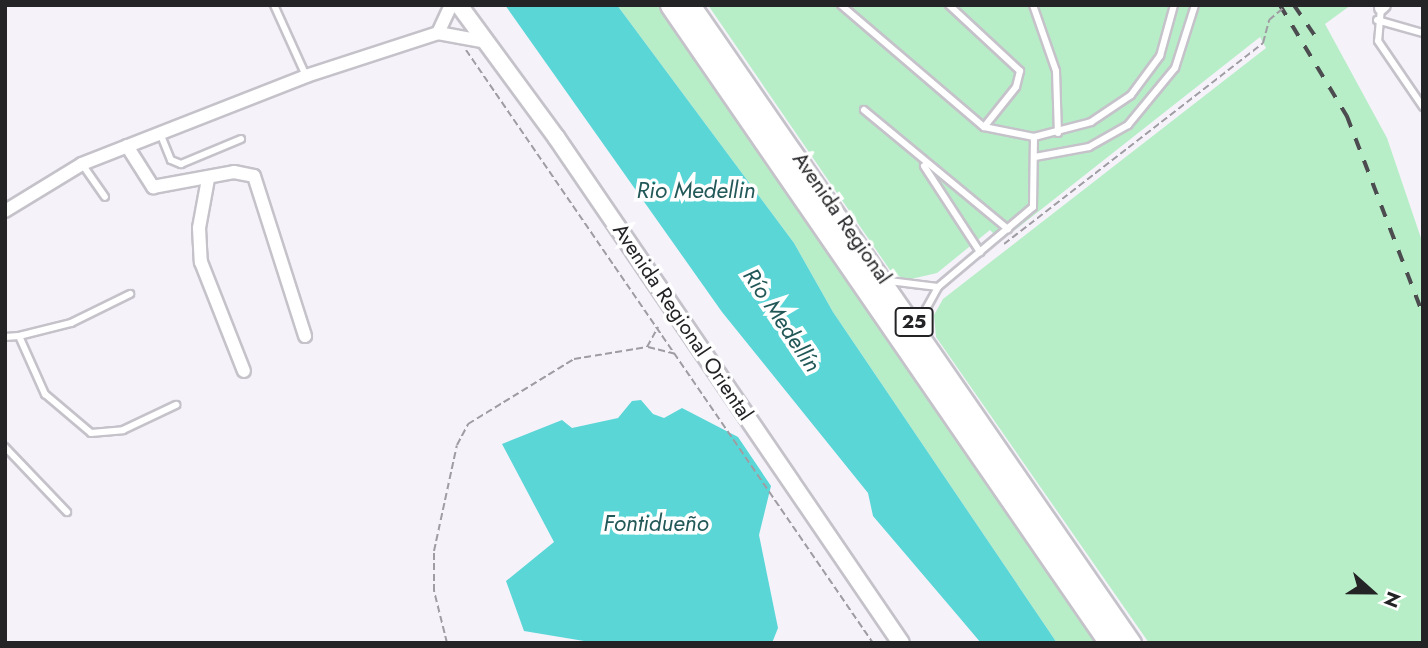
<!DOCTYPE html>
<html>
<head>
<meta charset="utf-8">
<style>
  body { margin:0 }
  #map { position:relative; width:1428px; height:648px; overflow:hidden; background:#f5f2fa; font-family:Jost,sans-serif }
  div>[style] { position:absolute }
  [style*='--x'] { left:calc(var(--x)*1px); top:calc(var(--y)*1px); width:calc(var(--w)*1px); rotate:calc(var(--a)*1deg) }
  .green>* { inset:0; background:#b7eec7 }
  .water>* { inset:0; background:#5ad6d7 }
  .path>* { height:2px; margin-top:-1px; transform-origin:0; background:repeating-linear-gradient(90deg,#9f9da3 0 7px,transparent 0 10.5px) }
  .roads { filter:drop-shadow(2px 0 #c5c2ca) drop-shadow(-2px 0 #c5c2ca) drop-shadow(0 2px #c5c2ca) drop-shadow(0 -2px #c5c2ca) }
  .service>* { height:6px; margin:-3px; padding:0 3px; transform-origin:3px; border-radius:3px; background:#fff }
  .minor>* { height:12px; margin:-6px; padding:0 6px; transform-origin:6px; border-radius:6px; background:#fff }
  .secondary>* { height:16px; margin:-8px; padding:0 8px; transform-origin:8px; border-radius:8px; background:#fff }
  .trunk>* { height:19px; margin:-9.5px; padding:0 9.5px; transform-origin:9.5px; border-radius:9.5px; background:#fff }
  .rail>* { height:3.5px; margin-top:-1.75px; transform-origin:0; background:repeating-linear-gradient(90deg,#4c4b4f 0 12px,transparent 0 24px) }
  .path-bridge>* { height:2px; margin-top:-1px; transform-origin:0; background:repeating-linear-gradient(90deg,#9f9da3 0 7px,transparent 0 10.5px) }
  span { translate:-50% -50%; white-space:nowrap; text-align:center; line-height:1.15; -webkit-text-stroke:7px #fff; paint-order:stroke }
  .shield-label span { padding:2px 5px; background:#fff; border:2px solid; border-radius:5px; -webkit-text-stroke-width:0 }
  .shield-label { font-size:19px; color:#242326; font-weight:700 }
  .street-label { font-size:21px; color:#242326 }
  .water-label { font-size:23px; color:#235858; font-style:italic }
  .frame { position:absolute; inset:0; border:7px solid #242326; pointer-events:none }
  .north { position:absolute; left:1337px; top:557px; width:70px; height:70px; -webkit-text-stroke:5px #fff; paint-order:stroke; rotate:111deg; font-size:19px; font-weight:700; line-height:28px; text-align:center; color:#242326 }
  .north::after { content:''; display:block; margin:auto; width:24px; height:32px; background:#242326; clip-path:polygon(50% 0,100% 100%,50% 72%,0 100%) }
</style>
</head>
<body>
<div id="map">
  <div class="green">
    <i style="clip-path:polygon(617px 5px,661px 5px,1100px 643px,1057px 643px,833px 312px,794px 243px)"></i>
    <i style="clip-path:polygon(708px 5px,1351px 5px,1325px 24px,1387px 138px,1423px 244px,1423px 643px,1149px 643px,936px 337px,934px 315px,943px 299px,1266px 48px,1260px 37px,1001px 241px,990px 230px,937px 273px,907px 280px,892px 273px)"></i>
  </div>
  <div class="water">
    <i style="clip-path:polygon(505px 5px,617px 5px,794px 243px,833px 312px,1057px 643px,981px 643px,959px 617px,873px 516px,868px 493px,722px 312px)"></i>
    <i style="clip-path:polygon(641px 400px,653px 414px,664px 418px,682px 408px,738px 437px,771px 486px,759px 535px,778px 628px,772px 643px,596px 643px,524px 631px,506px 581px,554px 542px,502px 444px,562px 420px,572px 428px,618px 418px,632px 401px)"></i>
  </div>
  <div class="path">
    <i style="--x:466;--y:50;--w:719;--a:55.54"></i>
    <i style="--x:1004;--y:244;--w:328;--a:-37.8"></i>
    <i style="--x:1263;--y:43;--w:24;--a:-75"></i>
    <i style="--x:648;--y:347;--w:30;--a:14"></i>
    <i style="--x:447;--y:643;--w:54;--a:-104"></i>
    <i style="--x:434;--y:591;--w:40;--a:-90"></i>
    <i style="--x:434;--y:551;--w:108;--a:-77.8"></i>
    <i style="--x:457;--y:445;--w:24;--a:-62"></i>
    <i style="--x:468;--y:424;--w:124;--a:-31.5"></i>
    <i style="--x:574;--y:359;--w:74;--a:-9.3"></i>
    <i style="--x:647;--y:347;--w:23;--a:-61"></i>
  </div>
  <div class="roads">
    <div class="service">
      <i style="--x:274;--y:5;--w:78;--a:65.7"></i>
      <i style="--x:841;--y:5;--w:188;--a:40.5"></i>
      <i style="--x:984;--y:127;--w:51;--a:11.3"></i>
      <i style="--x:1034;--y:137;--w:59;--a:-14.7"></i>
      <i style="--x:1091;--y:122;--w:48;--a:-34"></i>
      <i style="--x:1131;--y:95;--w:49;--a:-53.4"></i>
      <i style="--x:1160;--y:56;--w:53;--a:-74.6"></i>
      <i style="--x:949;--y:5;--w:97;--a:42.9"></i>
      <i style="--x:1020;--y:71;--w:16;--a:104"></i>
      <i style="--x:1016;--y:87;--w:51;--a:128.7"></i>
      <i style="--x:1033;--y:5;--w:70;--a:70.8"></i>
      <i style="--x:1056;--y:71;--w:62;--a:88.2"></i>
      <i style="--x:1381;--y:8;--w:33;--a:95"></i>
      <i style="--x:1378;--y:41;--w:80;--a:55.7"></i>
      <i style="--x:1377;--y:20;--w:48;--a:15.8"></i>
      <i style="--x:864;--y:110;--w:187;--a:39.6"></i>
      <i style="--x:160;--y:133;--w:29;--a:68"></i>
      <i style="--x:171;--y:160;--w:11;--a:22"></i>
      <i style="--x:181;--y:164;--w:65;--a:-22.6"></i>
      <i style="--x:1035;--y:157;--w:55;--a:-10.5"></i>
      <i style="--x:1089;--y:147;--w:45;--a:-29.4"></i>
      <i style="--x:1128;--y:125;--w:74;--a:-50.5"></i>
      <i style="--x:1175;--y:68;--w:66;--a:-72.4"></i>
      <i style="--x:82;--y:164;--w:40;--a:55.1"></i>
      <i style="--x:924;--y:166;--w:103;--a:56.9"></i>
      <i style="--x:889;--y:281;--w:49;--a:7"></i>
      <i style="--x:19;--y:336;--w:54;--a:-14"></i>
      <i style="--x:71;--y:323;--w:66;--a:-26.2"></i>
      <i style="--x:926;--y:336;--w:27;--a:-90"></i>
      <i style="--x:926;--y:309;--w:25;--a:-61"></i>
      <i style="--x:938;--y:287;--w:124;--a:-40.1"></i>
      <i style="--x:1033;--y:207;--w:70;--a:-89.2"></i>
      <i style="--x:5;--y:337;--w:14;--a:-4"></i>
      <i style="--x:19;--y:336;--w:64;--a:65.9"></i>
      <i style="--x:45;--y:394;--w:60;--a:40.3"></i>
      <i style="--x:91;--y:433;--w:32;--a:-5"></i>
      <i style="--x:123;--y:430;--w:59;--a:-25.3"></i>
      <i style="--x:5;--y:447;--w:90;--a:46.4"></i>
    </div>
    <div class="minor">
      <i style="--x:1381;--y:8;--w:4;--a:-45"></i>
      <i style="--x:438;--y:33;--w:31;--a:-65"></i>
      <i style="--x:127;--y:146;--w:49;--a:57.6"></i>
      <i style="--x:153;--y:187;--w:82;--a:-10.5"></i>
      <i style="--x:234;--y:172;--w:20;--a:11"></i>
      <i style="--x:254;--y:176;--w:168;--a:72.3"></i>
      <i style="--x:208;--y:179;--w:50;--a:100.4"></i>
      <i style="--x:199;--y:228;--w:34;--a:87"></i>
      <i style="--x:201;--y:262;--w:117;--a:68.5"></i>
      <i style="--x:5;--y:211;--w:90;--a:-31.4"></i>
      <i style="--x:82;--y:164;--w:241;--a:-21.4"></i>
      <i style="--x:306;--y:76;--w:139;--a:-18"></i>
      <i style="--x:438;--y:33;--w:50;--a:10.4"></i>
    </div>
    <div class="secondary">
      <i style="--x:459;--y:5;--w:164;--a:53.7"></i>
      <i style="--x:556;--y:137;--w:612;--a:55.71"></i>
    </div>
    <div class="trunk">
      <i style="--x:670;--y:5;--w:774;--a:55.47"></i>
      <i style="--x:690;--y:5;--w:776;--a:55.35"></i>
    </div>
  </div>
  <div class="rail">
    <i style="--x:1280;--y:5;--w:130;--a:58.9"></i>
    <i style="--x:1347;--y:116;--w:212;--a:69"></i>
    <i style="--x:1294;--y:5;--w:46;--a:55.6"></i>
  </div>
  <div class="path-bridge">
    <i style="--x:1269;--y:20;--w:23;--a:-40"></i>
  </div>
  <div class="shield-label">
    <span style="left:914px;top:322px">25</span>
  </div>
  <div class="street-label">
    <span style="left:842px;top:218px;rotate:55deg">Avenida Regional</span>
    <span style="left:683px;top:322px;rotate:56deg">Avenida Regional Oriental</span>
  </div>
  <div class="water-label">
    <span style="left:696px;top:190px">Rio Medellin</span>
    <span style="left:782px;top:320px;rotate:56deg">Río Medellín</span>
    <span style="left:656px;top:523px">Fontidueño</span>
  </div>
  <div class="frame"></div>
  <div class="north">N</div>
</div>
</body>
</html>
